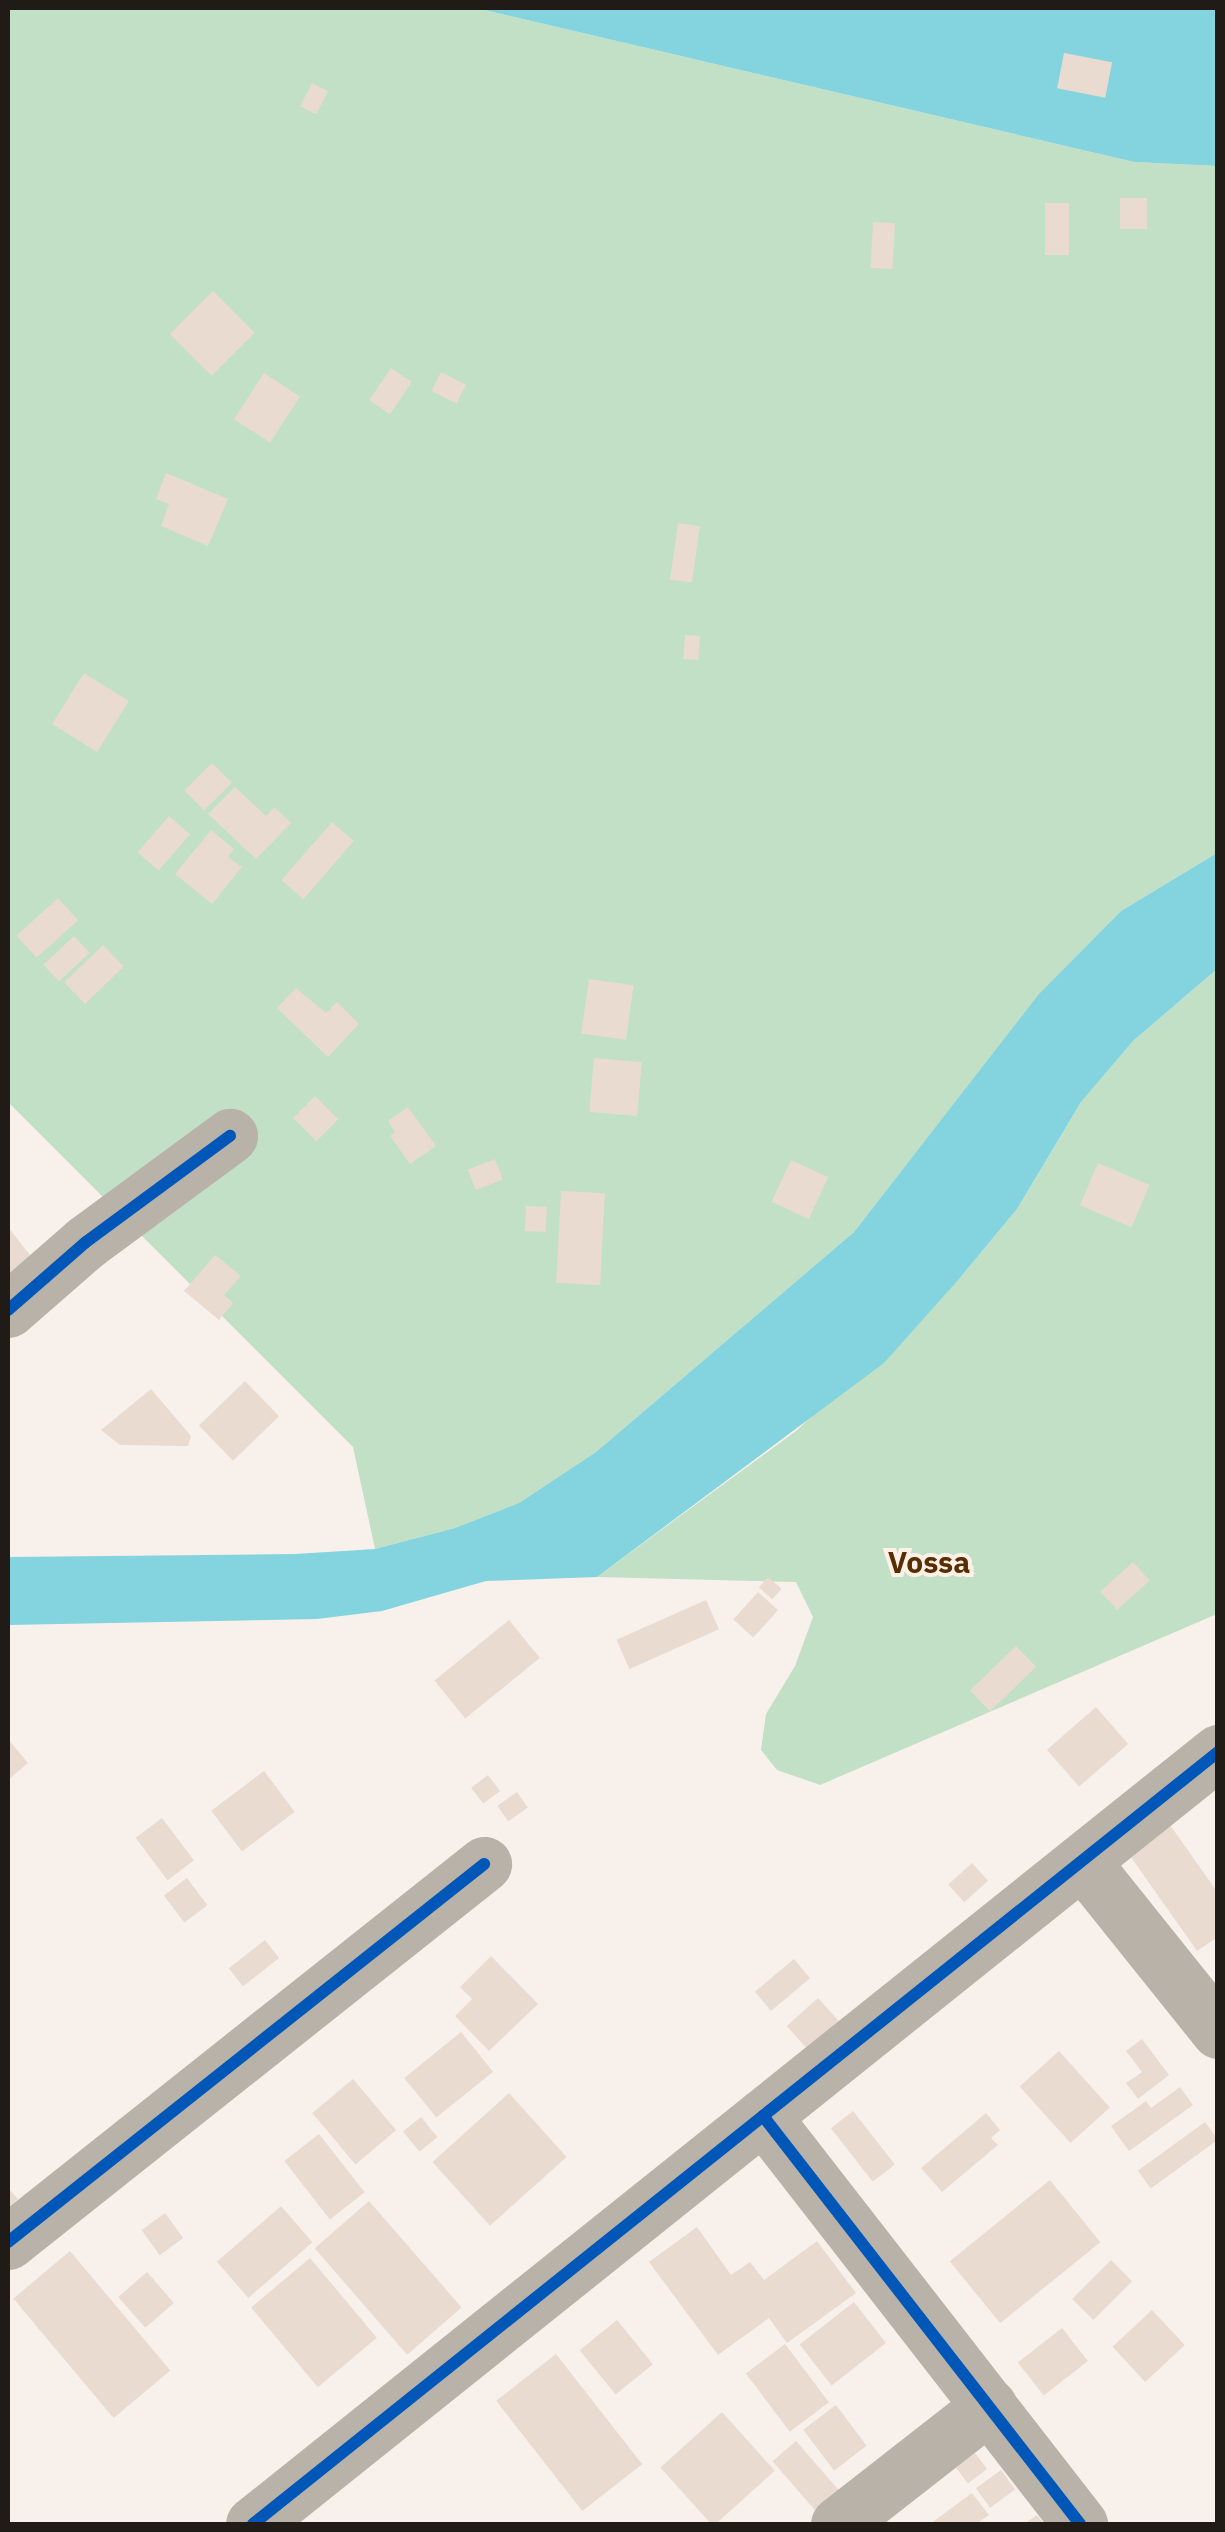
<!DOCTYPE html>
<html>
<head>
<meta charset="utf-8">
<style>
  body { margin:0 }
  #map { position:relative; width:1225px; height:2532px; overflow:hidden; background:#f8f1eb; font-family:"IBM Plex Sans",sans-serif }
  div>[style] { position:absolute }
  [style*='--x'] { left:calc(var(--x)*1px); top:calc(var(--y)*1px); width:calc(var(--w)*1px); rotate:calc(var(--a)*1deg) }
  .green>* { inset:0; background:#c2e0c5 }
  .water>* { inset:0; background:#84d4e0 }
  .building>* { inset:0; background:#e9dbd0; transform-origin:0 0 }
  .minor>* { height:55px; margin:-27.5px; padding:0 27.5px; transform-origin:27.5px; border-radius:27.5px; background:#b8b2a9 }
  .cycleway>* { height:12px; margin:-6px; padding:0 6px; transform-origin:6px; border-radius:6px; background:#0057b8 }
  span { translate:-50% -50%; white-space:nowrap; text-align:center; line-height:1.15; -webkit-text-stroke:8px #fdf0e6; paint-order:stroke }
  .neighbourhood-label { font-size:30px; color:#572e02; font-weight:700 }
  .frame { position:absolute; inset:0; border:10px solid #211b17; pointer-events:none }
</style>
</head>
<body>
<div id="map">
  <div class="green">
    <i style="clip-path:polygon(8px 8px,476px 8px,1134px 162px,1217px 166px,1217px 853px,1121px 911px,1040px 994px,854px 1232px,596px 1452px,519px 1503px,455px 1528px,375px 1549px,353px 1447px,8px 1102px)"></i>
    <i style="clip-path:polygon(1217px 969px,1217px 1614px,820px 1785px,777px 1770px,761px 1750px,766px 1714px,795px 1666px,813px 1617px,796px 1582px,597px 1577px,796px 1431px,959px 1279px,1017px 1209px,1081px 1102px,1133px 1041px)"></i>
  </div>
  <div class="water">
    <i style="clip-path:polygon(476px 8px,1217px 8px,1217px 166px,1134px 162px)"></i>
    <i style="clip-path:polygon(1217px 853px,1217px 969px,1133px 1041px,1081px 1102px,1017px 1209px,959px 1279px,884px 1363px,597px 1577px,486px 1581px,382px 1611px,317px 1619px,8px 1625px,8px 1557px,295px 1554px,375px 1549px,455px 1528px,519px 1503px,596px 1452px,854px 1232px,1039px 994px,1121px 911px)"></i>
  </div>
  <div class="building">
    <i style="left:1064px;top:53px;width:49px;height:36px;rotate:11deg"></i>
    <i style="left:312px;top:83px;width:18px;height:26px;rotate:27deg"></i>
    <i style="left:1120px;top:198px;width:27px;height:31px"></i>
    <i style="left:1045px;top:203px;width:24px;height:52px"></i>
    <i style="left:873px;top:222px;width:22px;height:46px;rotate:3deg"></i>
    <i style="left:213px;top:291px;width:59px;height:61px;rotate:45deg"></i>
    <i style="left:391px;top:368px;width:25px;height:39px;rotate:34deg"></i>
    <i style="left:441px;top:372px;width:28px;height:21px;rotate:27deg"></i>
    <i style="left:264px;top:373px;width:43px;height:55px;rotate:33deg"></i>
    <i style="clip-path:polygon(166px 473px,228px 499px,208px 546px,161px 526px,169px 504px,156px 499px)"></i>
    <i style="left:678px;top:523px;width:22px;height:57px;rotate:8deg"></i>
    <i style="left:685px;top:635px;width:15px;height:24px;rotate:4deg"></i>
    <i style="left:84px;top:673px;width:53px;height:60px;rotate:32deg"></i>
    <i style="left:212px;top:763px;width:28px;height:39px;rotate:45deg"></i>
    <i style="clip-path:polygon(235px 787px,266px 816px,274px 807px,291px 823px,256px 859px,208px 814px)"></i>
    <i style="left:169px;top:816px;width:28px;height:48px;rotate:41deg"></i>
    <i style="left:332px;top:822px;width:29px;height:77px;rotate:41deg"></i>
    <i style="clip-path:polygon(211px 830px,234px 849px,228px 857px,242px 867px,212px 904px,175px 874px)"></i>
    <i style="left:58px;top:898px;width:30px;height:56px;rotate:48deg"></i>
    <i style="left:74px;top:936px;width:23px;height:42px;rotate:47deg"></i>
    <i style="left:103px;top:945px;width:30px;height:54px;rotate:46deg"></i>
    <i style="left:589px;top:979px;width:45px;height:55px;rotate:8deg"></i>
    <i style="clip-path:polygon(296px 988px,326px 1013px,337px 1002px,359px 1024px,328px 1057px,277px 1008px)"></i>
    <i style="left:594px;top:1058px;width:48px;height:54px;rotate:5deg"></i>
    <i style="left:315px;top:1096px;width:33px;height:31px;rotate:45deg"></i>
    <i style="clip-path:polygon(408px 1107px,436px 1146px,410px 1164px,390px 1136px,395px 1132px,388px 1121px)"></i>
    <i style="left:495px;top:1159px;width:22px;height:29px;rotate:69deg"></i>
    <i style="left:791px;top:1160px;width:41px;height:46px;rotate:25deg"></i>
    <i style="left:1098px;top:1163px;width:56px;height:46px;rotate:23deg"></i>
    <i style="left:561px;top:1191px;width:44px;height:92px;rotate:3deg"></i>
    <i style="left:526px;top:1206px;width:21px;height:25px;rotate:3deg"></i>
    <i style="clip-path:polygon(8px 1227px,37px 1264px,8px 1287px)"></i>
    <i style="clip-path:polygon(215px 1255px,241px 1276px,224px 1295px,233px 1303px,219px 1320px,184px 1291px)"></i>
    <i style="left:245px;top:1381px;width:49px;height:64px;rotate:46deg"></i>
    <i style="clip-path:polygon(151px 1389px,191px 1436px,188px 1446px,120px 1445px,101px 1430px)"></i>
    <i style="left:1133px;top:1562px;width:25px;height:44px;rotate:48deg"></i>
    <i style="left:768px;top:1577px;width:18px;height:14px;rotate:41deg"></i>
    <i style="left:758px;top:1592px;width:27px;height:37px;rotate:42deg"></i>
    <i style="left:706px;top:1600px;width:32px;height:98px;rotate:66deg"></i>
    <i style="left:509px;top:1620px;width:49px;height:96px;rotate:51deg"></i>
    <i style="left:1016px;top:1646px;width:29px;height:64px;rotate:46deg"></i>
    <i style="left:1096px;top:1707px;width:49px;height:65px;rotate:49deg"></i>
    <i style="clip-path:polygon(8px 1739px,28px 1763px,8px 1780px)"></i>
    <i style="left:264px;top:1771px;width:51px;height:66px;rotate:53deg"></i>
    <i style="left:488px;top:1775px;width:20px;height:21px;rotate:53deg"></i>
    <i style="left:517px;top:1792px;width:19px;height:24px;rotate:55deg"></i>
    <i style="left:162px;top:1818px;width:53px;height:33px;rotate:53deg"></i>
    <i style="clip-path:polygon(1168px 1822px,1218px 1893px,1218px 1937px,1197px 1951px,1126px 1850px)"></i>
    <i style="left:972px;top:1863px;width:24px;height:32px;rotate:48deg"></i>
    <i style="left:187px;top:1878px;width:34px;height:29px;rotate:53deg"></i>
    <i style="left:265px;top:1940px;width:23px;height:46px;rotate:52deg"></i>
    <i style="clip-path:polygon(491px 1956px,538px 2004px,489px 2051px,455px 2016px,472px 1999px,460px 1987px)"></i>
    <i style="left:794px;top:1959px;width:25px;height:51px;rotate:50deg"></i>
    <i style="left:818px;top:1998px;width:31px;height:42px;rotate:48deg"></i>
    <i style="left:461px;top:2032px;width:51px;height:73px;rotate:51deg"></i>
    <i style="clip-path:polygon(1142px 2039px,1169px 2075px,1138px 2099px,1126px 2083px,1142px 2072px,1126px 2051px)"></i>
    <i style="left:1059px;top:2051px;width:76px;height:53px;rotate:48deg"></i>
    <i style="left:353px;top:2079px;width:67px;height:53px;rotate:50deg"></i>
    <i style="clip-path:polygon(1180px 2087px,1193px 2105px,1129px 2151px,1111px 2126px,1146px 2101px,1151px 2108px)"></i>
    <i style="left:509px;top:2093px;width:86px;height:103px;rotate:48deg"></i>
    <i style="left:853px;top:2111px;width:68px;height:28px;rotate:52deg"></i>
    <i style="clip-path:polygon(986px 2113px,1000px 2130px,991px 2138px,998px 2145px,942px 2192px,921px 2168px)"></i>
    <i style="left:421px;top:2117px;width:26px;height:23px;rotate:51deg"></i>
    <i style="left:1205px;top:2122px;width:22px;height:83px;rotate:54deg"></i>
    <i style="left:319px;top:2134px;width:74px;height:44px;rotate:52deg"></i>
    <i style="left:1050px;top:2180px;width:80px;height:129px;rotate:51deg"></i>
    <i style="clip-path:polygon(8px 2188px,18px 2199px,8px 2208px)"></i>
    <i style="left:369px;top:2201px;width:141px;height:72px;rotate:49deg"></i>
    <i style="left:281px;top:2206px;width:48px;height:85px;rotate:49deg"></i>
    <i style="left:165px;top:2213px;width:31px;height:29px;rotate:54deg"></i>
    <i style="clip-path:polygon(697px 2227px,731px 2275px,750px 2262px,764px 2280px,817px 2241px,856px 2293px,787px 2343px,769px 2318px,718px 2355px,649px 2262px)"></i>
    <i style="left:70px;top:2251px;width:156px;height:74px;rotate:50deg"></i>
    <i style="left:310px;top:2258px;width:104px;height:77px;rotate:50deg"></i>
    <i style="left:1111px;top:2260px;width:30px;height:55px;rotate:45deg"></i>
    <i style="left:147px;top:2272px;width:41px;height:38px;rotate:49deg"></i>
    <i style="left:854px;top:2302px;width:52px;height:69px;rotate:52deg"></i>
    <i style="left:1152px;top:2310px;width:48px;height:54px;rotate:47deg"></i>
    <i style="left:617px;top:2320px;width:57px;height:48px;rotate:51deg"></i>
    <i style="left:1062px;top:2328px;width:42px;height:56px;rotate:52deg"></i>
    <i style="left:785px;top:2344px;width:73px;height:49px;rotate:53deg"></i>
    <i style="left:556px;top:2354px;width:140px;height:76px;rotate:52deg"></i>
    <i style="left:836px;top:2405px;width:51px;height:41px;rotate:53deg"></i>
    <i style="left:722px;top:2412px;width:79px;height:83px;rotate:48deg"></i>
    <i style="left:796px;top:2441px;width:65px;height:31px;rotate:49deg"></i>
    <i style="left:975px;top:2453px;width:20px;height:24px;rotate:53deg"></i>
    <i style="left:1001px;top:2470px;width:24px;height:31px;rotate:54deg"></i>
    <i style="clip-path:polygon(972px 2493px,989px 2515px,976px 2524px,930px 2524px)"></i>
    <i style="clip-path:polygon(1037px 2515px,1044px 2524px,1024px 2524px)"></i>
  </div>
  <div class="minor">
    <i style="--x:8;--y:1310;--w:103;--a:-41.1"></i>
    <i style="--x:86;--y:1242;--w:179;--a:-36.4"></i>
    <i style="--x:1082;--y:1861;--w:218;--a:51.3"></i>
    <i style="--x:763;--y:2116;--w:517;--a:52.15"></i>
    <i style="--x:8;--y:2242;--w:608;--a:-38.45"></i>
    <i style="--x:253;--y:2524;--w:1236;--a:-38.66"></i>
    <i style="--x:838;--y:2524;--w:192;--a:-38"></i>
  </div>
  <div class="cycleway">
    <i style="--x:8;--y:1310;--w:103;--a:-41.1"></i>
    <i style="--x:86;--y:1242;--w:179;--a:-36.4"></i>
    <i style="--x:763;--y:2116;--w:517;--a:52.15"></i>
    <i style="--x:8;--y:2242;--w:608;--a:-38.45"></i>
    <i style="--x:253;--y:2524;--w:1236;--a:-38.66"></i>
  </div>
  <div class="neighbourhood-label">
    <span style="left:929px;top:1562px">Vossa</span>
  </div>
  <div class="frame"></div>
</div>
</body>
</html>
